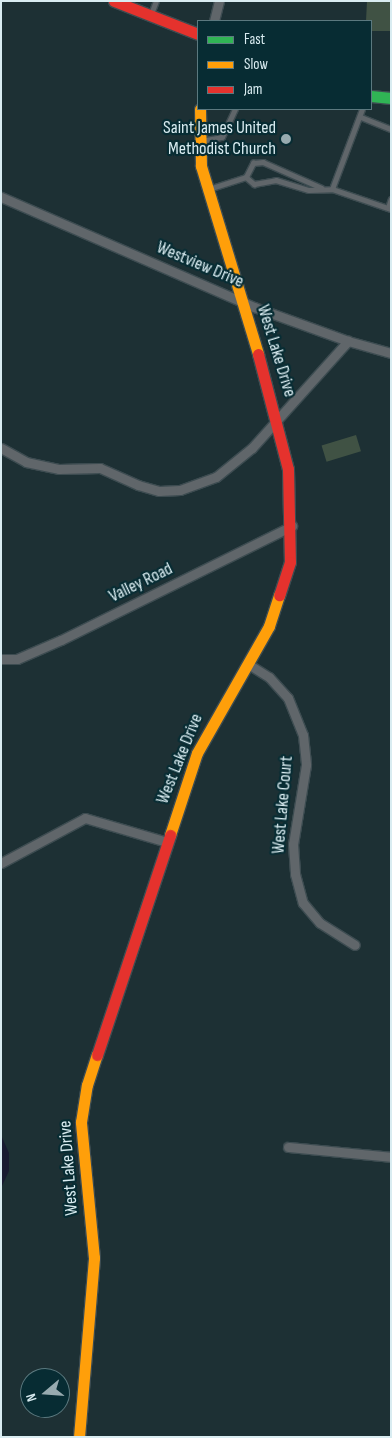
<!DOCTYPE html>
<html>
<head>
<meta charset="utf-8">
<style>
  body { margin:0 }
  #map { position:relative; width:392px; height:1438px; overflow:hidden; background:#1d3034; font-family:"Sofia Sans Condensed",sans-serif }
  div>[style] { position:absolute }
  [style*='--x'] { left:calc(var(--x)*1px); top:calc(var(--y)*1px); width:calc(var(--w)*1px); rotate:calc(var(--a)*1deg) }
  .green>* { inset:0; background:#405244; transform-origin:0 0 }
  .water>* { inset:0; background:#181b31 }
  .roads { filter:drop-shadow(1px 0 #3d4c51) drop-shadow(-1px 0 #3d4c51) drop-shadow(0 1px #3d4c51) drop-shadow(0 -1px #3d4c51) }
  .lane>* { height:4.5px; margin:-2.25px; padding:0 2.25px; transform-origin:2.25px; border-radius:2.25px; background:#60666a }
  .street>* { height:9px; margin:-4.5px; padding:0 4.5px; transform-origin:4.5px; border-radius:4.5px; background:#60666a }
  .fast>* { height:11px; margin:-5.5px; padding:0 5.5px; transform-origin:5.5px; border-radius:5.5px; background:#30b455 }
  .slow>* { height:11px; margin:-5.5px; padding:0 5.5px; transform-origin:5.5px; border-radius:5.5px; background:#ff9f0a }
  .jam>* { height:11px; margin:-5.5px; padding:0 5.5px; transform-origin:5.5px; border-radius:5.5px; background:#e5322d }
  .dots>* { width:14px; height:14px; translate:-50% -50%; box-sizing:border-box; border:2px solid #072c33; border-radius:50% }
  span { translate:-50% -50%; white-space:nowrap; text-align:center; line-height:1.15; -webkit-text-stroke:4.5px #072c33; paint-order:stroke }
  .poi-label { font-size:18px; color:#d9ecf1 }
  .right { translate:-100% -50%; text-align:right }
  .street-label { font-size:18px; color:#d9ecf1 }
  .frame { position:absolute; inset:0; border:2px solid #d9ecf1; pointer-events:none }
  .legend { position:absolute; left:197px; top:20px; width:175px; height:90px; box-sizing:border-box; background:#072c33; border:1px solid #5b797f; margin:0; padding:6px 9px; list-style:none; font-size:15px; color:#d9ecf1 }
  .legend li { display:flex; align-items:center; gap:10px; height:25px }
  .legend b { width:25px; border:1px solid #5b797f }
  .north { position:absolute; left:20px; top:1368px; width:50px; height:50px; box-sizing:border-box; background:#072c33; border:1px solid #5b797f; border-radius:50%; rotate:252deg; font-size:14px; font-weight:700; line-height:20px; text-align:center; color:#d9ecf1 }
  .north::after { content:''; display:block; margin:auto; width:18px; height:22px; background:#97aaaf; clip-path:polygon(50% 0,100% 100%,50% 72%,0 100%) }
</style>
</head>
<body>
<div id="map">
  <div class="green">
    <i style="clip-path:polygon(367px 1px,391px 1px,391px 31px,371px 31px,371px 21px,366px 21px)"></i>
    <i style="left:356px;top:435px;width:17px;height:36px;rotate:73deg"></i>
  </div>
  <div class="water">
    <i style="clip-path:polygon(1px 1135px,9px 1153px,9px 1171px,1px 1188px)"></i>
  </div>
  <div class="roads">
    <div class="lane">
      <i style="--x:151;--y:14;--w:14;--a:-69"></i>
      <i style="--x:361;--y:117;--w:32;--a:22"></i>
      <i style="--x:201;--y:141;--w:21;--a:-11"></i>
      <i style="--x:222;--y:137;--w:31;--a:-65"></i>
      <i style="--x:246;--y:177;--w:11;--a:41"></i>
      <i style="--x:254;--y:184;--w:22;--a:-10"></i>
      <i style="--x:276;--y:180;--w:34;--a:17"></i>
      <i style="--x:309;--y:190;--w:23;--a:-2"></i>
      <i style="--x:332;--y:189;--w:62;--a:18.7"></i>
      <i style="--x:246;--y:177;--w:16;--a:-63"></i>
      <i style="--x:253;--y:163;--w:10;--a:-6"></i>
      <i style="--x:263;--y:162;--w:64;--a:23.8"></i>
      <i style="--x:209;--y:189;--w:39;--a:-18"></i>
      <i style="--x:332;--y:189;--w:85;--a:-69.4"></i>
      <i style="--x:388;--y:208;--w:9;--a:-72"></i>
    </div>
    <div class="street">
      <i style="--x:214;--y:21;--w:21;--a:-76"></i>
      <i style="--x:1;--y:197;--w:276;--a:23.5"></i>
      <i style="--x:254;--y:307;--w:100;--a:19.9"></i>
      <i style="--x:348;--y:341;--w:45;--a:15.6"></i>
      <i style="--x:1;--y:448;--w:29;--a:29"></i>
      <i style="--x:26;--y:462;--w:34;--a:12"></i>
      <i style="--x:59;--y:469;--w:41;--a:-1.4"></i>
      <i style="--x:100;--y:468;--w:42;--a:24.1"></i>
      <i style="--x:138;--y:485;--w:22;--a:16"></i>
      <i style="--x:159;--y:491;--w:21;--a:-3"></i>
      <i style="--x:180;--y:490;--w:38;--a:-20"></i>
      <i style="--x:216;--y:477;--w:46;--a:-38.9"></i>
      <i style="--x:252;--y:448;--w:144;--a:-48.1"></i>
      <i style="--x:1;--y:659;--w:16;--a:0"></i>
      <i style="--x:17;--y:659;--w:48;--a:-23.4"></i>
      <i style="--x:61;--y:640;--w:258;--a:-26.3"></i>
      <i style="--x:248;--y:664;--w:25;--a:32"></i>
      <i style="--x:269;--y:677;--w:28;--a:48"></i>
      <i style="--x:288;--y:698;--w:40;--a:68"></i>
      <i style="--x:303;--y:735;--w:30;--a:84"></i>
      <i style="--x:306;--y:765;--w:80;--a:99.3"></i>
      <i style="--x:293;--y:844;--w:30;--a:86"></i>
      <i style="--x:295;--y:874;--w:30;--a:75"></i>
      <i style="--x:303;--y:903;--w:26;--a:50"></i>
      <i style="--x:320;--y:923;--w:41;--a:32.2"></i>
      <i style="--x:1;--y:863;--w:95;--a:-28.2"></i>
      <i style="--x:85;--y:818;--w:85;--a:16.3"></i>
      <i style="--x:288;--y:1147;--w:103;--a:5.5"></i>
    </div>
    <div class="fast">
      <i style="--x:371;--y:96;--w:20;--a:6"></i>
    </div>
    <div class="slow">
      <i style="--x:200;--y:109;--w:57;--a:89"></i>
      <i style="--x:201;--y:166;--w:196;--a:73.1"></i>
      <i style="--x:170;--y:835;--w:86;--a:-71.8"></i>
      <i style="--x:197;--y:753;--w:146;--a:-60.4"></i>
      <i style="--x:269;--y:626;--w:33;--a:-72"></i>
      <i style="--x:79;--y:1437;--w:180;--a:-85.2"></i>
      <i style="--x:94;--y:1258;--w:137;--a:-95.5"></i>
      <i style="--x:81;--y:1122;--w:37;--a:-81"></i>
      <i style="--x:87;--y:1085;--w:32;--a:-72"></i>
    </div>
    <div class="jam">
      <i style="--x:114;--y:1;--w:90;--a:21.4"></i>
      <i style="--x:258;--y:354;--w:119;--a:75.4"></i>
      <i style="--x:288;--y:469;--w:93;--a:88.8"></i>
      <i style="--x:290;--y:562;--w:35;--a:108"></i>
      <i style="--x:97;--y:1055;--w:232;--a:-71.6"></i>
    </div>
  </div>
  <div class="dots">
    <i style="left:286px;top:139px;background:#97aaaf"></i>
  </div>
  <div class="poi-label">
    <span class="right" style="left:276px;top:139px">Saint James United<br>Methodist Church</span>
  </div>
  <div class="street-label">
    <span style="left:200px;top:265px;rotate:23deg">Westview Drive</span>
    <span style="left:276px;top:351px;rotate:73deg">West Lake Drive</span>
    <span style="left:141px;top:583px;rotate:-26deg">Valley Road</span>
    <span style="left:180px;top:759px;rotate:-68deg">West Lake Drive</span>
    <span style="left:283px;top:805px;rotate:-85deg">West Lake Court</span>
    <span style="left:69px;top:1168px;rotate:-94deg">West Lake Drive</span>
  </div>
  <div class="frame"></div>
  <ul class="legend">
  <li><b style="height:6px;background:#30b455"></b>Fast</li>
  <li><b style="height:6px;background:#ff9f0a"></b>Slow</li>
  <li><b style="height:6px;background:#e5322d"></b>Jam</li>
  </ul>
  <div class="north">N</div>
</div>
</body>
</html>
